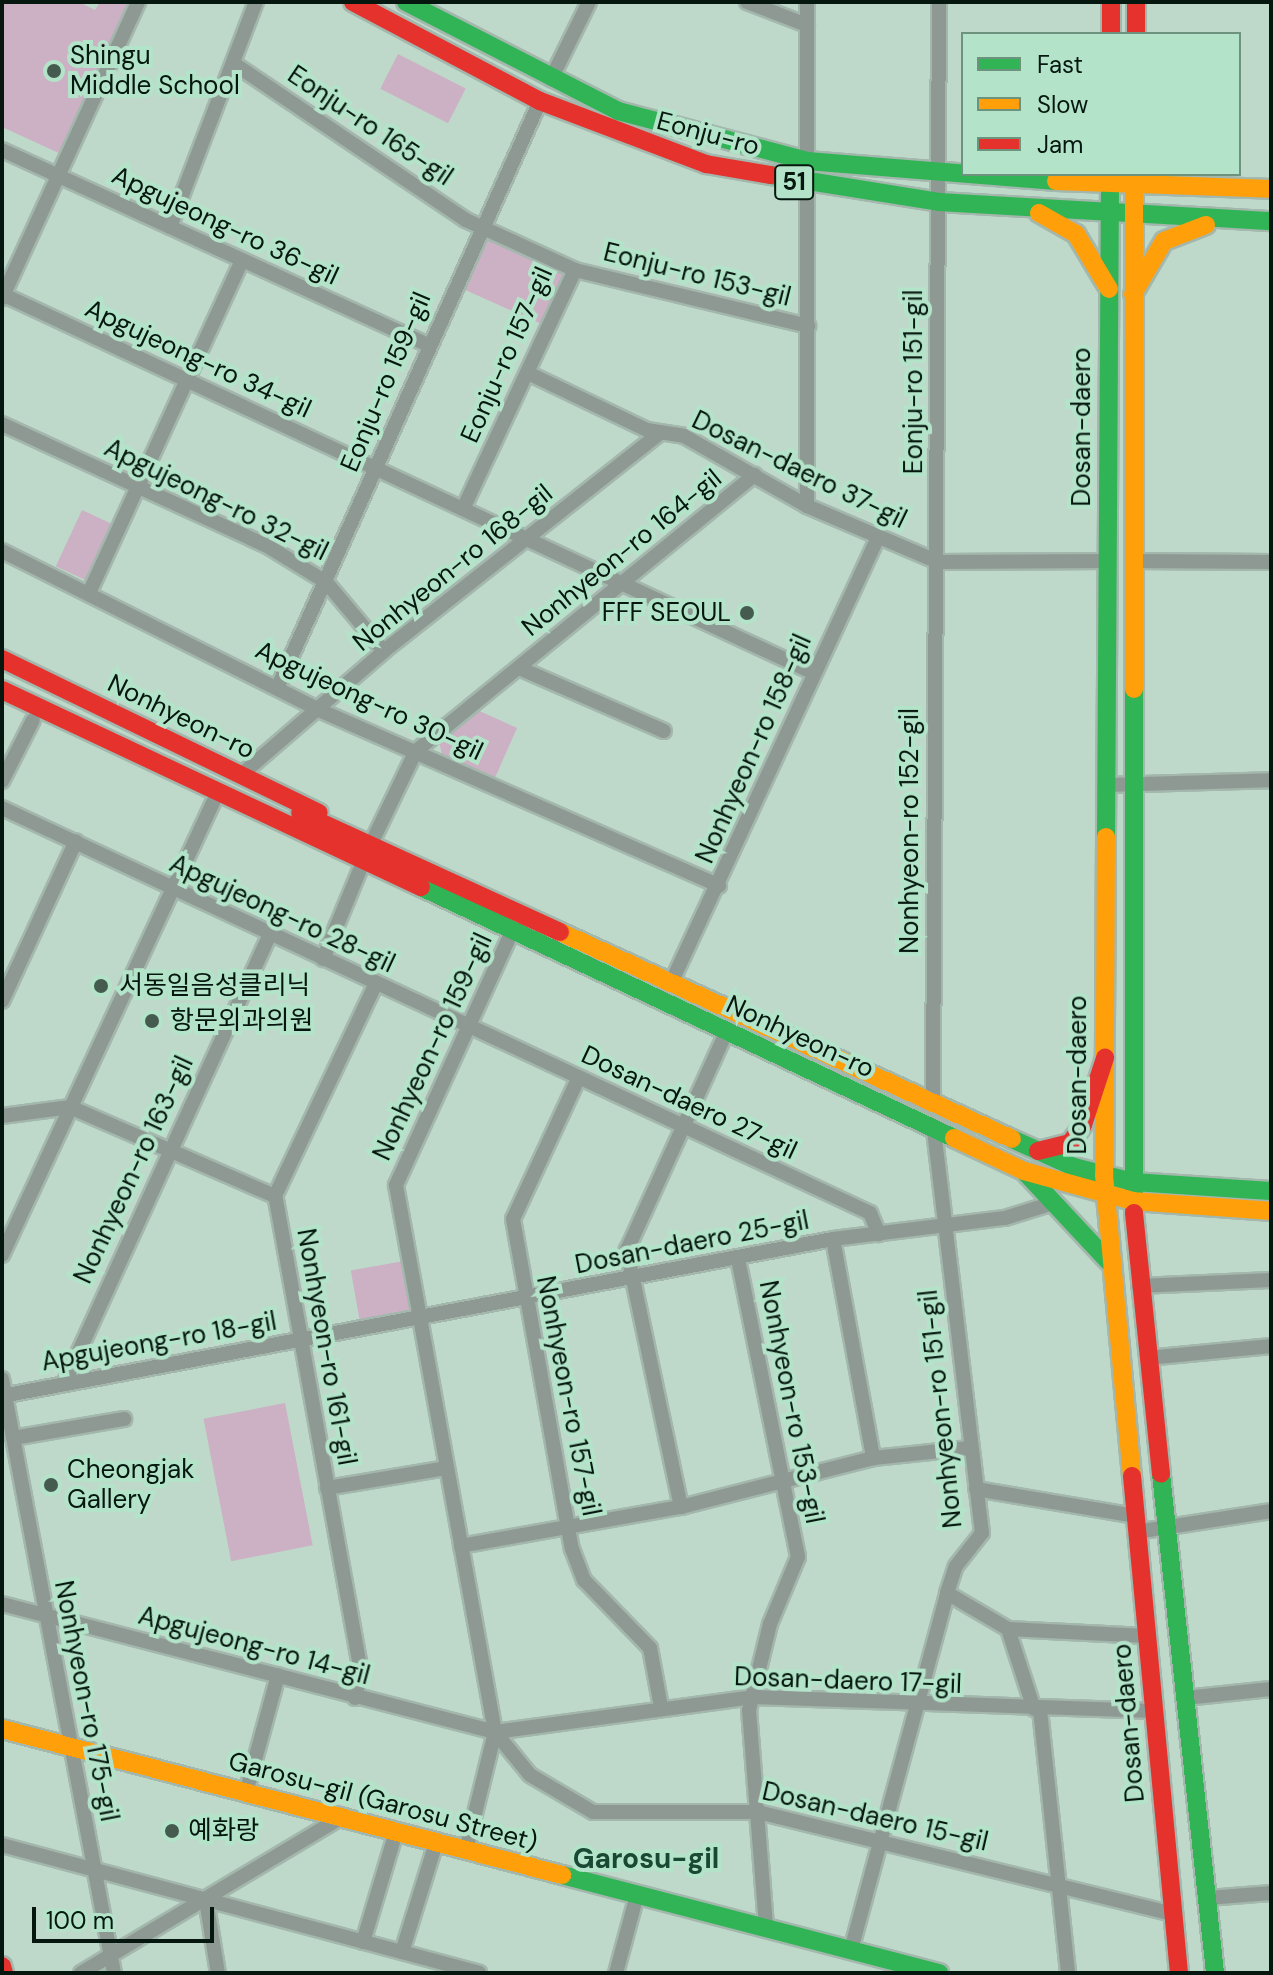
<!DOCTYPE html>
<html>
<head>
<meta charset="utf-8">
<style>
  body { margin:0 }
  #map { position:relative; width:1273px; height:1975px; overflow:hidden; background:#bed9ca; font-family:"DM Sans","Noto Sans KR",sans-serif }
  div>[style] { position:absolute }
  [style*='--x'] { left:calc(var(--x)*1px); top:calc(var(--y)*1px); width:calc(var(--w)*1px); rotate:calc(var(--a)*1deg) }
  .green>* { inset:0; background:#ccb0c3; transform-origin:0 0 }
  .roads { filter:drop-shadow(2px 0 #a3b7ad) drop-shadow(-2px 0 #a3b7ad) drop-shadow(0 2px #a3b7ad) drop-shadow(0 -2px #a3b7ad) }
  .street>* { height:14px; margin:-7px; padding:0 7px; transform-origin:7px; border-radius:7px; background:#8f9994 }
  .fast>* { height:18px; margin:-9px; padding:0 9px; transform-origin:9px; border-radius:9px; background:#30b455 }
  .slow>* { height:18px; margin:-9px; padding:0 9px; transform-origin:9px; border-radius:9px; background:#ff9f0a }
  .jam>* { height:18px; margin:-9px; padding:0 9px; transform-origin:9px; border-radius:9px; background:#e5322d }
  .dots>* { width:22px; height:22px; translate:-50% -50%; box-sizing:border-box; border:4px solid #b3e4c9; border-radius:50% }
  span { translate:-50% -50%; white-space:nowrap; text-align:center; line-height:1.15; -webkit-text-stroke:8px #b3e4c9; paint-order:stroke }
  .shield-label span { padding:2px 6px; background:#b3e4c9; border:2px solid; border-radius:6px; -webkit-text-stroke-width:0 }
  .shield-label { font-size:24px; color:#05170e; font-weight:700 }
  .poi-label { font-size:26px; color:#05170e }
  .left { translate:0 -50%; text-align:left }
  .right { translate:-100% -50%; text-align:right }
  .street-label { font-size:26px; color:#05170e }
  .neighbourhood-label { font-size:28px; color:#194833; font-weight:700 }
  .frame { position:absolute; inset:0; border:4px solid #05170e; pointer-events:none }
  .legend { position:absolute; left:961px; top:32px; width:280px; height:144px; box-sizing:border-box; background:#b3e4c9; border:2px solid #6d927e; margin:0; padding:10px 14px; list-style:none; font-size:24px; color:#05170e }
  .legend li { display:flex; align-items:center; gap:16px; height:40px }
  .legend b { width:40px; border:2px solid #6d927e }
  .scale { position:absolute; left:32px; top:1907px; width:182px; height:36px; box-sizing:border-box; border:4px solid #05170e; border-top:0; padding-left:10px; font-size:24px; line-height:28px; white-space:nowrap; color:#05170e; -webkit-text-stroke:6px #b3e4c9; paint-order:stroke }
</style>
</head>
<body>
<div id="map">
  <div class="green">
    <i style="clip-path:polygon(4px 2px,79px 2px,95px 10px,100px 2px,130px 2px,61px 154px,2px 127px)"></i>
    <i style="left:398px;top:54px;width:76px;height:39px;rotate:27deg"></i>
    <i style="left:484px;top:236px;width:90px;height:57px;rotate:24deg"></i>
    <i style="left:82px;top:510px;width:38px;height:62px;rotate:25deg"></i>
    <i style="clip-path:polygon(475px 709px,517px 728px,494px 780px,443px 758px,438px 738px)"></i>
    <i style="left:404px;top:1261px;width:59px;height:54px;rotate:80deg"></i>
    <i style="left:285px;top:1403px;width:145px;height:83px;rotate:79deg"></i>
  </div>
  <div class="roads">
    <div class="street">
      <i style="--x:747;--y:2;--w:64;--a:21"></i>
      <i style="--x:233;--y:63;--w:281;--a:34"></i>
      <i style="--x:466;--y:220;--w:120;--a:24.6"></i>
      <i style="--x:575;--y:270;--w:240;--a:13.5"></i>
      <i style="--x:551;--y:79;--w:86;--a:-63.7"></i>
      <i style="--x:2;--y:150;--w:469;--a:24.6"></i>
      <i style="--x:170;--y:227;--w:241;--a:-69.1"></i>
      <i style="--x:2;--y:294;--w:896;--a:25.02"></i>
      <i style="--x:2;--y:298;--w:326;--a:-65.3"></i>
      <i style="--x:528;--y:373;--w:132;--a:25.6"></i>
      <i style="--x:647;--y:430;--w:37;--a:9"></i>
      <i style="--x:684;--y:436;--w:142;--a:29.6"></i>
      <i style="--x:807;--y:506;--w:142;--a:23.1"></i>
      <i style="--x:938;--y:562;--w:170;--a:-0.3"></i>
      <i style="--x:2;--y:424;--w:294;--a:24.7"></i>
      <i style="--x:269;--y:547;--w:67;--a:31.6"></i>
      <i style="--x:326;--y:582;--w:90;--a:50"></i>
      <i style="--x:807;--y:506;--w:504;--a:-90"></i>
      <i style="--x:463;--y:509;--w:264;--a:-64.9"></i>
      <i style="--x:2;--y:551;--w:355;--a:26.6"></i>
      <i style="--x:319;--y:710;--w:437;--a:23.7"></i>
      <i style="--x:1134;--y:561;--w:137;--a:0.4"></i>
      <i style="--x:89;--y:593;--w:366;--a:-65.3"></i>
      <i style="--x:519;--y:668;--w:158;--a:23.5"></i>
      <i style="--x:279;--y:684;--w:639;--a:-65.88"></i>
      <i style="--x:241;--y:775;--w:189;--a:-40.9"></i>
      <i style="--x:384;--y:651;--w:352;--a:-38.3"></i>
      <i style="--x:2;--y:781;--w:68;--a:-63.1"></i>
      <i style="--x:1106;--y:785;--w:165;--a:-1.7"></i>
      <i style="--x:2;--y:808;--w:958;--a:25.01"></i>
      <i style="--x:870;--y:1213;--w:23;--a:67"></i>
      <i style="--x:370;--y:846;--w:106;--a:-64.2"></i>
      <i style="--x:416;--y:751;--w:437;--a:-39.2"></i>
      <i style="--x:323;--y:959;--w:107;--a:-67.5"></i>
      <i style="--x:672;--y:981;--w:489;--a:-65.1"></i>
      <i style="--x:2;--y:1001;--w:176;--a:-65.2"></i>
      <i style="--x:578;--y:1079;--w:154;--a:114.9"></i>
      <i style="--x:513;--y:1219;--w:335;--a:79.9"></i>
      <i style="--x:572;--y:1549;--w:33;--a:69"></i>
      <i style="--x:584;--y:1580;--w:95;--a:45.9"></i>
      <i style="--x:650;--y:1648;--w:60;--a:79.4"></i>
      <i style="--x:933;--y:1100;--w:1098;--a:-89.69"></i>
      <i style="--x:2;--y:1116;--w:69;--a:-7.5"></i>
      <i style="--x:70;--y:1107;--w:223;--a:23.5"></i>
      <i style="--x:833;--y:1239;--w:223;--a:79.6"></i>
      <i style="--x:2;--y:1255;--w:500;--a:-65"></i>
      <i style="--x:738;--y:1259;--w:304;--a:78.6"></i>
      <i style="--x:798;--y:1557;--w:73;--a:112.7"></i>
      <i style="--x:770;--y:1624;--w:89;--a:103.7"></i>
      <i style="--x:749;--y:1710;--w:219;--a:85.5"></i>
      <i style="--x:1139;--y:1286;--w:132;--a:-2.6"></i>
      <i style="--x:1147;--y:1358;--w:125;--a:-5.5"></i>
      <i style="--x:2;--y:1379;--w:604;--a:79.32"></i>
      <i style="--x:64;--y:1384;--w:495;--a:-65.4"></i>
      <i style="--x:2;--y:1396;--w:846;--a:-10.7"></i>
      <i style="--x:833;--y:1239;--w:173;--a:-7"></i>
      <i style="--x:1005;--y:1218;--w:47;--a:-17.3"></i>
      <i style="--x:13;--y:1438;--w:113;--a:-9.7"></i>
      <i style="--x:327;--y:1488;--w:121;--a:-9.5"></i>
      <i style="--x:976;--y:1489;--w:161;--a:9.6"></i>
      <i style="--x:681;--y:1507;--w:263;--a:-101.9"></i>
      <i style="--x:627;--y:1250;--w:241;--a:-65.5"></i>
      <i style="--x:1136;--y:1532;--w:137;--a:-8.8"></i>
      <i style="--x:461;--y:1546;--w:223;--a:-10.1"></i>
      <i style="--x:681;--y:1507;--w:198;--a:-14.3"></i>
      <i style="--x:873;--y:1458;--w:97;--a:-5.9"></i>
      <i style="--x:947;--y:1593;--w:71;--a:30.5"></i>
      <i style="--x:1008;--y:1629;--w:138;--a:2.9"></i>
      <i style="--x:2;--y:1604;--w:509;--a:14.55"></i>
      <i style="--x:495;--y:1732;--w:260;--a:-7.7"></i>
      <i style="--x:753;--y:1697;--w:401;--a:2"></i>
      <i style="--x:1008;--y:1629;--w:84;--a:72"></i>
      <i style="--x:355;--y:1698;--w:27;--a:-77"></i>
      <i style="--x:361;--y:1672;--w:484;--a:-100.2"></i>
      <i style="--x:275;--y:1196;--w:233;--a:-64.6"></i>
      <i style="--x:1185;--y:1698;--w:86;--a:-6"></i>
      <i style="--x:1040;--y:1710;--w:264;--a:83.9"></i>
      <i style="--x:495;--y:1732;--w:55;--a:50.9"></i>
      <i style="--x:530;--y:1775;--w:73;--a:30.4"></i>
      <i style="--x:593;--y:1812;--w:165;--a:0"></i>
      <i style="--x:758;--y:1812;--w:427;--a:13.8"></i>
      <i style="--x:246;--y:1793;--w:122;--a:-74.8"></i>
      <i style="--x:2;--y:1845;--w:494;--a:15"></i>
      <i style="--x:466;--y:1850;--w:122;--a:-76.2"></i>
      <i style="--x:495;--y:1732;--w:556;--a:-100.26"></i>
      <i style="--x:396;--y:1185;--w:281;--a:-65.4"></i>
      <i style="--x:1208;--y:1898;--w:63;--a:-4.5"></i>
      <i style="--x:206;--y:1900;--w:74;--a:80.7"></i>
      <i style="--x:363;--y:1942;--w:115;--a:-73.3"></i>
      <i style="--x:851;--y:1950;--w:370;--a:-74.9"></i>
      <i style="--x:947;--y:1593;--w:28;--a:-72"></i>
      <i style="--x:956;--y:1566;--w:42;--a:-51.8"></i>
      <i style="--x:982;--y:1533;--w:407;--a:-96.8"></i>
      <i style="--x:402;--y:1952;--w:114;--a:-72.7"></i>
      <i style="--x:81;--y:1973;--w:302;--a:-30.9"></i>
      <i style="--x:616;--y:1973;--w:81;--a:-74.9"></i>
    </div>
    <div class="fast">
      <i style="--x:406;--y:2;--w:238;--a:27.2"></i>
      <i style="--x:618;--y:111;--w:196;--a:14.8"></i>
      <i style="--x:807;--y:161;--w:250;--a:4.6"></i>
      <i style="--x:771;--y:175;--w:170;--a:9.1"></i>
      <i style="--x:939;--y:202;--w:333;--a:3.3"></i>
      <i style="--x:1134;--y:689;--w:524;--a:90"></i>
      <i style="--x:1106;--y:837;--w:663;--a:-89.65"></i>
      <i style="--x:421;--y:887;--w:589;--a:25.22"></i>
      <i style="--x:1012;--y:1139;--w:68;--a:24.3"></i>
      <i style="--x:1074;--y:1167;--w:61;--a:14.3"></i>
      <i style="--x:1133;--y:1182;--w:138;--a:3.7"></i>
      <i style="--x:1025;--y:1172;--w:122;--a:47"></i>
      <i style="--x:1161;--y:1474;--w:502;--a:83.82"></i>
      <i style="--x:562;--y:1875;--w:390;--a:14.6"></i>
    </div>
    <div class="slow">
      <i style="--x:1134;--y:174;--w:515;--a:90"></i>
      <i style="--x:1056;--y:181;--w:215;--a:2.1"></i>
      <i style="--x:1039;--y:213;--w:43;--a:29.6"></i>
      <i style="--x:1076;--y:234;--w:64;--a:59"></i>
      <i style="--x:1133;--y:294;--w:61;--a:-59.7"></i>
      <i style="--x:1164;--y:241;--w:45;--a:-20.9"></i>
      <i style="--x:1106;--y:837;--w:338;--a:90.3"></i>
      <i style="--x:1104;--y:1175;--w:302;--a:84.7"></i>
      <i style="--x:560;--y:932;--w:497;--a:24.6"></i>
      <i style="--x:954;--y:1138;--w:77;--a:25.2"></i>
      <i style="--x:1024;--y:1171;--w:113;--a:15.4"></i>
      <i style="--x:1133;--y:1201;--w:138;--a:4.1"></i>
      <i style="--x:2;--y:1729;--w:579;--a:14.61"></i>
    </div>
    <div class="jam">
      <i style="--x:353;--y:2;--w:212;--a:27.9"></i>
      <i style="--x:540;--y:101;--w:178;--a:20.8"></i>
      <i style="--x:706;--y:164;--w:66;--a:9.6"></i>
      <i style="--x:1111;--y:2;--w:32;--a:90"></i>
      <i style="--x:1136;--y:2;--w:32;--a:90"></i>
      <i style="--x:2;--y:659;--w:352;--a:25.9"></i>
      <i style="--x:2;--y:690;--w:463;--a:25.2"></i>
      <i style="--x:300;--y:813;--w:286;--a:24.6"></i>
      <i style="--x:1038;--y:1151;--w:33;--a:-14"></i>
      <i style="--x:1070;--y:1143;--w:22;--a:-54"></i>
      <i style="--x:1083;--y:1125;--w:71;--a:-71.8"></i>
      <i style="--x:1134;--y:1213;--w:262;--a:84.1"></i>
      <i style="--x:1132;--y:1476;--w:499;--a:84.6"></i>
      <i style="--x:2;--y:1966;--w:7;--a:74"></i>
    </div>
  </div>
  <div class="dots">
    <i style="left:54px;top:71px;background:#465b50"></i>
    <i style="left:747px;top:613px;background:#465b50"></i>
    <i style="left:101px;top:986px;background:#465b50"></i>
    <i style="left:152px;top:1021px;background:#465b50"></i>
    <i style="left:51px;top:1485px;background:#465b50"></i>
    <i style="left:172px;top:1831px;background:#465b50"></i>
  </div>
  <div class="shield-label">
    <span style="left:794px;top:182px">51</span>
  </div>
  <div class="poi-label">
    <span class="left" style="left:70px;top:71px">Shingu<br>Middle School</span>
    <span class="right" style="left:731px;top:613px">FFF SEOUL</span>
    <span class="left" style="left:119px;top:986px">서동일음성클리닉</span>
    <span class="left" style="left:170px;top:1021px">항문외과의원</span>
    <span class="left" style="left:67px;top:1485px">Cheongjak<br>Gallery</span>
    <span class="left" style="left:188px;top:1831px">예화랑</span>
  </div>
  <div class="street-label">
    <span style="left:370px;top:126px;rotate:34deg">Eonju-ro 165-gil</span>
    <span style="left:708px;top:134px;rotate:15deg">Eonju-ro</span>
    <span style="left:225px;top:226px;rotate:25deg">Apgujeong-ro 36-gil</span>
    <span style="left:697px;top:275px;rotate:14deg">Eonju-ro 153-gil</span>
    <span style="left:507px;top:355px;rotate:-66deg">Eonju-ro 157-gil</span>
    <span style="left:198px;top:359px;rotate:25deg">Apgujeong-ro 34-gil</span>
    <span style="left:386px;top:382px;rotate:-67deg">Eonju-ro 159-gil</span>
    <span style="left:914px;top:382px;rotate:-90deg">Eonju-ro 151-gil</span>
    <span style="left:1082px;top:427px;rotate:-90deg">Dosan-daero</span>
    <span style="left:799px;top:470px;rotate:26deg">Dosan-daero 37-gil</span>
    <span style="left:216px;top:500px;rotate:26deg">Apgujeong-ro 32-gil</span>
    <span style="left:622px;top:553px;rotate:-39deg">Nonhyeon-ro 164-gil</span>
    <span style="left:453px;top:568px;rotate:-39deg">Nonhyeon-ro 168-gil</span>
    <span style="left:369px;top:701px;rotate:25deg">Apgujeong-ro 30-gil</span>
    <span style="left:181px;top:717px;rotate:26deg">Nonhyeon-ro</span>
    <span style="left:754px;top:749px;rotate:-66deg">Nonhyeon-ro 158-gil</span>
    <span style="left:910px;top:831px;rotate:-90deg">Nonhyeon-ro 152-gil</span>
    <span style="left:282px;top:914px;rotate:25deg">Apgujeong-ro 28-gil</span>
    <span style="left:800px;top:1037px;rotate:25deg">Nonhyeon-ro</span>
    <span style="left:433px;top:1047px;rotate:-65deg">Nonhyeon-ro 159-gil</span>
    <span style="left:1078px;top:1075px;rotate:-90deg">Dosan-daero</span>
    <span style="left:689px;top:1103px;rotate:25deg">Dosan-daero 27-gil</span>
    <span style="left:134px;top:1170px;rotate:-65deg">Nonhyeon-ro 163-gil</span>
    <span style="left:692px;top:1243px;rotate:-11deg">Dosan-daero 25-gil</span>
    <span style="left:159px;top:1342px;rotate:-10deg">Apgujeong-ro 18-gil</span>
    <span style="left:326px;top:1347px;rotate:80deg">Nonhyeon-ro 161-gil</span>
    <span style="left:568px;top:1396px;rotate:79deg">Nonhyeon-ro 157-gil</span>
    <span style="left:791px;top:1402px;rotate:79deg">Nonhyeon-ro 153-gil</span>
    <span style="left:941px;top:1409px;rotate:-96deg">Nonhyeon-ro 151-gil</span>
    <span style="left:254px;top:1646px;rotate:15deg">Apgujeong-ro 14-gil</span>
    <span style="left:848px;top:1681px;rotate:2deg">Dosan-daero 17-gil</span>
    <span style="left:86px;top:1701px;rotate:79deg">Nonhyeon-ro 175-gil</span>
    <span style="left:1129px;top:1723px;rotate:-95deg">Dosan-daero</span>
    <span style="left:383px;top:1802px;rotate:15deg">Garosu-gil (Garosu Street)</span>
    <span style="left:875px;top:1817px;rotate:13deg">Dosan-daero 15-gil</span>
  </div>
  <div class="neighbourhood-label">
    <span style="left:646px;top:1859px">Garosu-gil</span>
  </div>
  <div class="frame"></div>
  <ul class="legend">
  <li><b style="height:10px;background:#30b455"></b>Fast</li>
  <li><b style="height:10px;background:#ff9f0a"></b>Slow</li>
  <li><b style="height:10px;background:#e5322d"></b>Jam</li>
  </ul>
  <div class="scale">100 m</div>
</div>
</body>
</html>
